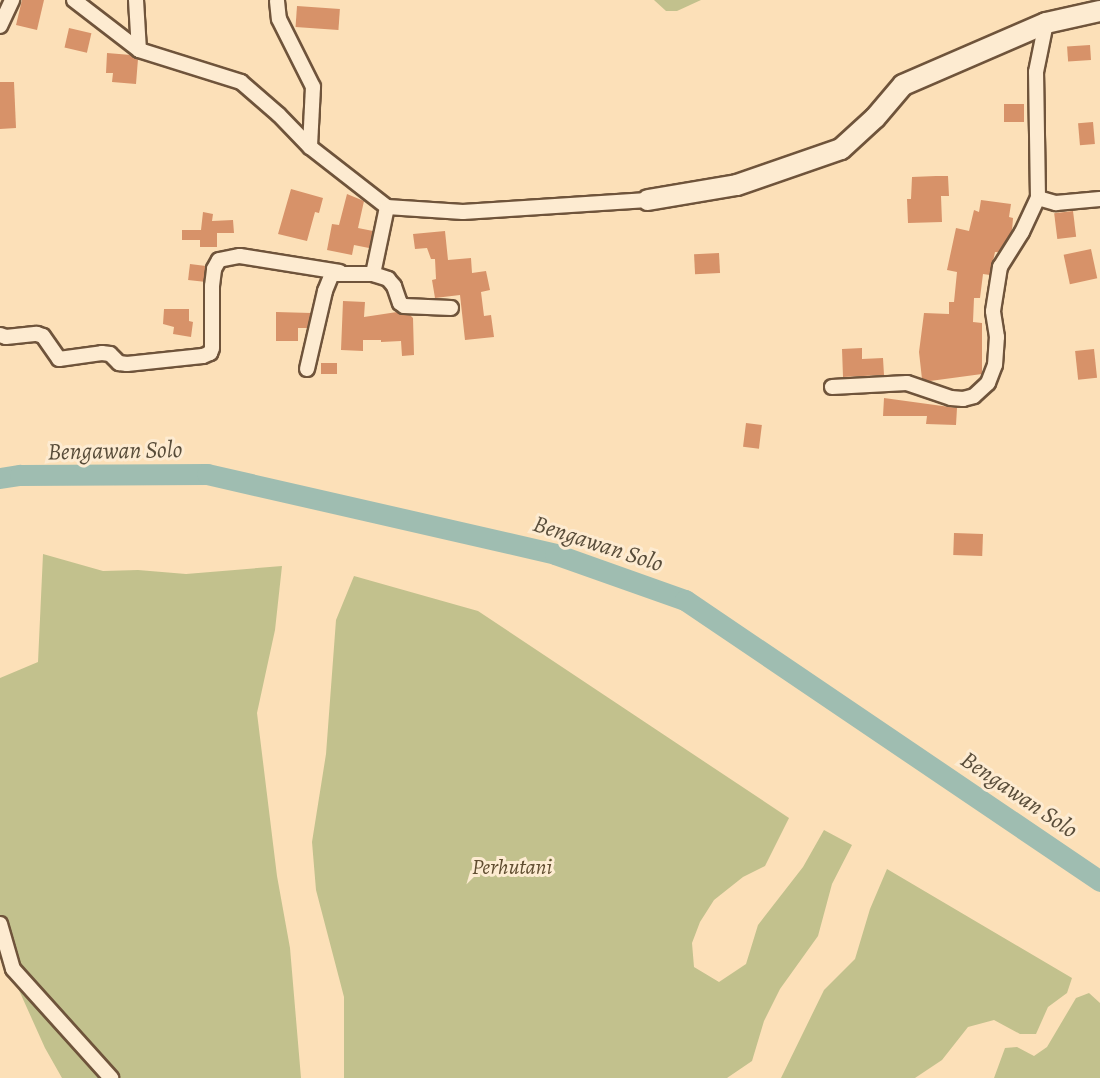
<!DOCTYPE html>
<html>
<head>
<meta charset="utf-8">
<style>
  body { margin:0 }
  #map { position:relative; width:1100px; height:1078px; overflow:hidden; background:#fce0b8; font-family:Alegreya,serif }
  div>[style] { position:absolute }
  [style*='--x'] { left:calc(var(--x)*1px); top:calc(var(--y)*1px); width:calc(var(--w)*1px); rotate:calc(var(--a)*1deg) }
  .green>* { inset:0; background:#c2c18d }
  .river>* { height:21px; margin:-10.5px; padding:0 10.5px; transform-origin:10.5px; border-radius:10.5px; background:#9fbdb1 }
  .building>* { inset:0; background:#d79269; transform-origin:0 0 }
  .roads { filter:drop-shadow(2px 0 #6f543b) drop-shadow(-2px 0 #6f543b) drop-shadow(0 2px #6f543b) drop-shadow(0 -2px #6f543b) }
  .street>* { height:14px; margin:-7px; padding:0 7px; transform-origin:7px; border-radius:7px; background:#fdebd1 }
  .secondary>* { height:20px; margin:-10px; padding:0 10px; transform-origin:10px; border-radius:10px; background:#fdebd1 }
  span { translate:-50% -50%; white-space:nowrap; text-align:center; line-height:1.15; -webkit-text-stroke:6px #fdebd1; paint-order:stroke }
  .park-label { font-size:22px; color:#604d30; font-style:italic }
  .water-label { font-size:24px; color:#584c39; font-style:italic }
</style>
</head>
<body>
<div id="map">
  <div class="green">
    <i style="clip-path:polygon(654px 0,701px 0,677px 11px,666px 11px)"></i>
    <i style="clip-path:polygon(43px 554px,103px 571px,138px 570px,186px 574px,282px 566px,275px 630px,257px 713px,277px 876px,290px 948px,301px 1078px,62px 1078px,45px 1048px,0 948px,0 678px,38px 662px)"></i>
    <i style="clip-path:polygon(354px 576px,478px 611px,789px 818px,765px 866px,743px 877px,714px 900px,700px 922px,692px 943px,694px 967px,719px 982px,746px 964px,758px 925px,803px 867px,824px 830px,852px 845px,832px 884px,818px 936px,780px 989px,764px 1021px,752px 1061px,727px 1078px,344px 1078px,344px 997px,316px 890px,312px 842px,326px 754px,336px 620px)"></i>
    <i style="clip-path:polygon(887px 869px,1072px 978px,1067px 993px,1048px 1007px,1036px 1034px,1020px 1034px,994px 1020px,968px 1027px,942px 1060px,915px 1078px,781px 1078px,824px 990px,855px 959px,870px 909px)"></i>
    <i style="clip-path:polygon(1089px 993px,1100px 1003px,1100px 1078px,994px 1078px,1005px 1048px,1017px 1047px,1034px 1056px,1047px 1047px,1076px 998px)"></i>
  </div>
  <div class="river">
    <i style="--x:0;--y:478;--w:20;--a:-9"></i>
    <i style="--x:20;--y:475;--w:187;--a:-0.3"></i>
    <i style="--x:207;--y:474;--w:357;--a:12.9"></i>
    <i style="--x:555;--y:554;--w:138;--a:19.5"></i>
    <i style="--x:685;--y:600;--w:501;--a:34.1"></i>
  </div>
  <div class="building">
    <i style="clip-path:polygon(22px 0,44px 0,37px 30px,16px 25px)"></i>
    <i style="left:297px;top:6px;width:43px;height:21px;rotate:4deg"></i>
    <i style="left:69px;top:28px;width:23px;height:20px;rotate:13deg"></i>
    <i style="left:1090px;top:45px;width:15px;height:23px;rotate:86deg"></i>
    <i style="clip-path:polygon(107px 53px,131px 55px,138px 59px,136px 84px,112px 82px,113px 73px,106px 73px)"></i>
    <i style="clip-path:polygon(0 82px,14px 82px,16px 128px,0 129px)"></i>
    <i style="left:1004px;top:104px;width:20px;height:18px"></i>
    <i style="left:1093px;top:122px;width:22px;height:15px;rotate:85deg"></i>
    <i style="clip-path:polygon(936px 176px,948px 176px,949px 196px,941px 196px,942px 222px,908px 223px,907px 199px,911px 199px,912px 177px)"></i>
    <i style="clip-path:polygon(291px 189px,323px 198px,319px 213px,315px 212px,307px 241px,278px 234px)"></i>
    <i style="clip-path:polygon(347px 194px,364px 201px,358px 228px,373px 231px,369px 248px,354px 245px,352px 255px,327px 250px,332px 224px,339px 225px)"></i>
    <i style="clip-path:polygon(981px 200px,1011px 204px,1009px 217px,1013px 218px,1012px 231px,999px 252px,995px 252px,990px 275px,983px 274px,980px 298px,974px 298px,973px 322px,982px 323px,982px 374px,930px 381px,922px 379px,919px 352px,924px 313px,949px 314px,949px 302px,954px 302px,957px 272px,947px 270px,956px 228px,969px 231px,974px 210px,979px 212px)"></i>
    <i style="left:1073px;top:211px;width:26px;height:19px;rotate:83deg"></i>
    <i style="clip-path:polygon(203px 212px,213px 214px,212px 221px,233px 220px,234px 233px,217px 233px,217px 247px,200px 247px,200px 240px,182px 240px,182px 230px,201px 230px)"></i>
    <i style="clip-path:polygon(445px 231px,448px 260px,471px 258px,472px 273px,486px 271px,490px 290px,481px 292px,484px 316px,491px 315px,494px 337px,465px 340px,460px 295px,435px 298px,432px 280px,436px 279px,435px 259px,431px 259px,427px 248px,415px 249px,413px 234px)"></i>
    <i style="left:1091px;top:249px;width:30px;height:28px;rotate:78deg"></i>
    <i style="left:719px;top:253px;width:20px;height:25px;rotate:87deg"></i>
    <i style="left:190px;top:264px;width:16px;height:16px;rotate:7deg"></i>
    <i style="clip-path:polygon(343px 301px,365px 302px,364px 317px,397px 312px,410px 315px,413px 318px,414px 355px,402px 356px,401px 341px,381px 342px,381px 340px,363px 340px,363px 351px,341px 350px)"></i>
    <i style="clip-path:polygon(164px 309px,189px 309px,189px 321px,193px 322px,191px 337px,173px 334px,174px 327px,163px 324px)"></i>
    <i style="clip-path:polygon(276px 312px,311px 313px,307px 328px,298px 328px,298px 341px,276px 341px)"></i>
    <i style="clip-path:polygon(862px 348px,862px 359px,883px 358px,884px 375px,843px 377px,842px 349px)"></i>
    <i style="left:1094px;top:349px;width:29px;height:19px;rotate:84deg"></i>
    <i style="left:321px;top:363px;width:16px;height:11px"></i>
    <i style="clip-path:polygon(884px 398px,957px 408px,956px 425px,926px 424px,927px 416px,883px 416px)"></i>
    <i style="left:746px;top:423px;width:16px;height:24px;rotate:7deg"></i>
    <i style="left:954px;top:533px;width:29px;height:22px;rotate:2deg"></i>
  </div>
  <div class="roads">
    <div class="street">
      <i style="--x:74;--y:0;--w:82;--a:37.6"></i>
      <i style="--x:139;--y:50;--w:107;--a:17.4"></i>
      <i style="--x:241;--y:82;--w:50;--a:41"></i>
      <i style="--x:279;--y:115;--w:45;--a:45.9"></i>
      <i style="--x:310;--y:147;--w:98;--a:37.9"></i>
      <i style="--x:387;--y:207;--w:76;--a:3.8"></i>
      <i style="--x:463;--y:212;--w:185;--a:-3.7"></i>
      <i style="--x:136;--y:0;--w:50;--a:86.6"></i>
      <i style="--x:277;--y:1;--w:18;--a:84"></i>
      <i style="--x:279;--y:19;--w:76;--a:63.4"></i>
      <i style="--x:313;--y:87;--w:60;--a:92.9"></i>
      <i style="--x:0;--y:26;--w:29;--a:-65"></i>
      <i style="--x:1038;--y:198;--w:19;--a:16"></i>
      <i style="--x:1056;--y:203;--w:44;--a:-5.2"></i>
      <i style="--x:373;--y:274;--w:68;--a:-78.2"></i>
      <i style="--x:0;--y:335;--w:6;--a:18"></i>
      <i style="--x:6;--y:337;--w:31;--a:-6"></i>
      <i style="--x:37;--y:334;--w:6;--a:18"></i>
      <i style="--x:43;--y:336;--w:28;--a:55"></i>
      <i style="--x:59;--y:359;--w:43;--a:-7.9"></i>
      <i style="--x:102;--y:353;--w:8;--a:7"></i>
      <i style="--x:110;--y:354;--w:13;--a:45"></i>
      <i style="--x:119;--y:363;--w:8;--a:7"></i>
      <i style="--x:127;--y:364;--w:76;--a:-6"></i>
      <i style="--x:203;--y:356;--w:8;--a:-23"></i>
      <i style="--x:210;--y:353;--w:5;--a:-68"></i>
      <i style="--x:212;--y:348;--w:62;--a:-90"></i>
      <i style="--x:212;--y:286;--w:17;--a:-83"></i>
      <i style="--x:214;--y:269;--w:10;--a:-61"></i>
      <i style="--x:219;--y:260;--w:21;--a:-11"></i>
      <i style="--x:240;--y:256;--w:101;--a:9.1"></i>
      <i style="--x:307;--y:369;--w:80;--a:-77"></i>
      <i style="--x:325;--y:291;--w:18;--a:-68"></i>
      <i style="--x:332;--y:274;--w:41;--a:0"></i>
      <i style="--x:373;--y:274;--w:16;--a:18"></i>
      <i style="--x:388;--y:279;--w:9;--a:49"></i>
      <i style="--x:394;--y:286;--w:18;--a:71"></i>
      <i style="--x:400;--y:303;--w:5;--a:37"></i>
      <i style="--x:404;--y:306;--w:47;--a:2.4"></i>
      <i style="--x:832;--y:387;--w:75;--a:-3.1"></i>
      <i style="--x:907;--y:383;--w:46;--a:18.8"></i>
      <i style="--x:951;--y:398;--w:12;--a:5"></i>
      <i style="--x:963;--y:399;--w:11;--a:-15"></i>
      <i style="--x:974;--y:396;--w:19;--a:-43"></i>
      <i style="--x:988;--y:383;--w:19;--a:-69"></i>
      <i style="--x:995;--y:365;--w:28;--a:-86"></i>
      <i style="--x:997;--y:337;--w:26;--a:-99"></i>
      <i style="--x:993;--y:311;--w:45;--a:-81"></i>
      <i style="--x:1000;--y:267;--w:41;--a:-57.8"></i>
      <i style="--x:1022;--y:232;--w:38;--a:-65"></i>
      <i style="--x:1038;--y:198;--w:126;--a:-90.9"></i>
      <i style="--x:1036;--y:72;--w:50;--a:-78.5"></i>
      <i style="--x:0;--y:924;--w:47;--a:73.9"></i>
      <i style="--x:13;--y:969;--w:147;--a:48"></i>
    </div>
    <div class="secondary">
      <i style="--x:648;--y:200;--w:90;--a:-9.6"></i>
      <i style="--x:737;--y:185;--w:110;--a:-19.1"></i>
      <i style="--x:841;--y:149;--w:46;--a:-42.4"></i>
      <i style="--x:875;--y:118;--w:43;--a:-49.7"></i>
      <i style="--x:903;--y:85;--w:156;--a:-23.4"></i>
      <i style="--x:1046;--y:23;--w:55;--a:-12.5"></i>
    </div>
  </div>
  <div class="park-label">
    <span style="left:512px;top:868px">Perhutani</span>
  </div>
  <div class="water-label">
    <span style="left:115px;top:451px;rotate:-1deg">Bengawan Solo</span>
    <span style="left:598px;top:544px;rotate:18deg">Bengawan Solo</span>
    <span style="left:1019px;top:795px;rotate:34deg">Bengawan Solo</span>
  </div>
</div>
</body>
</html>
